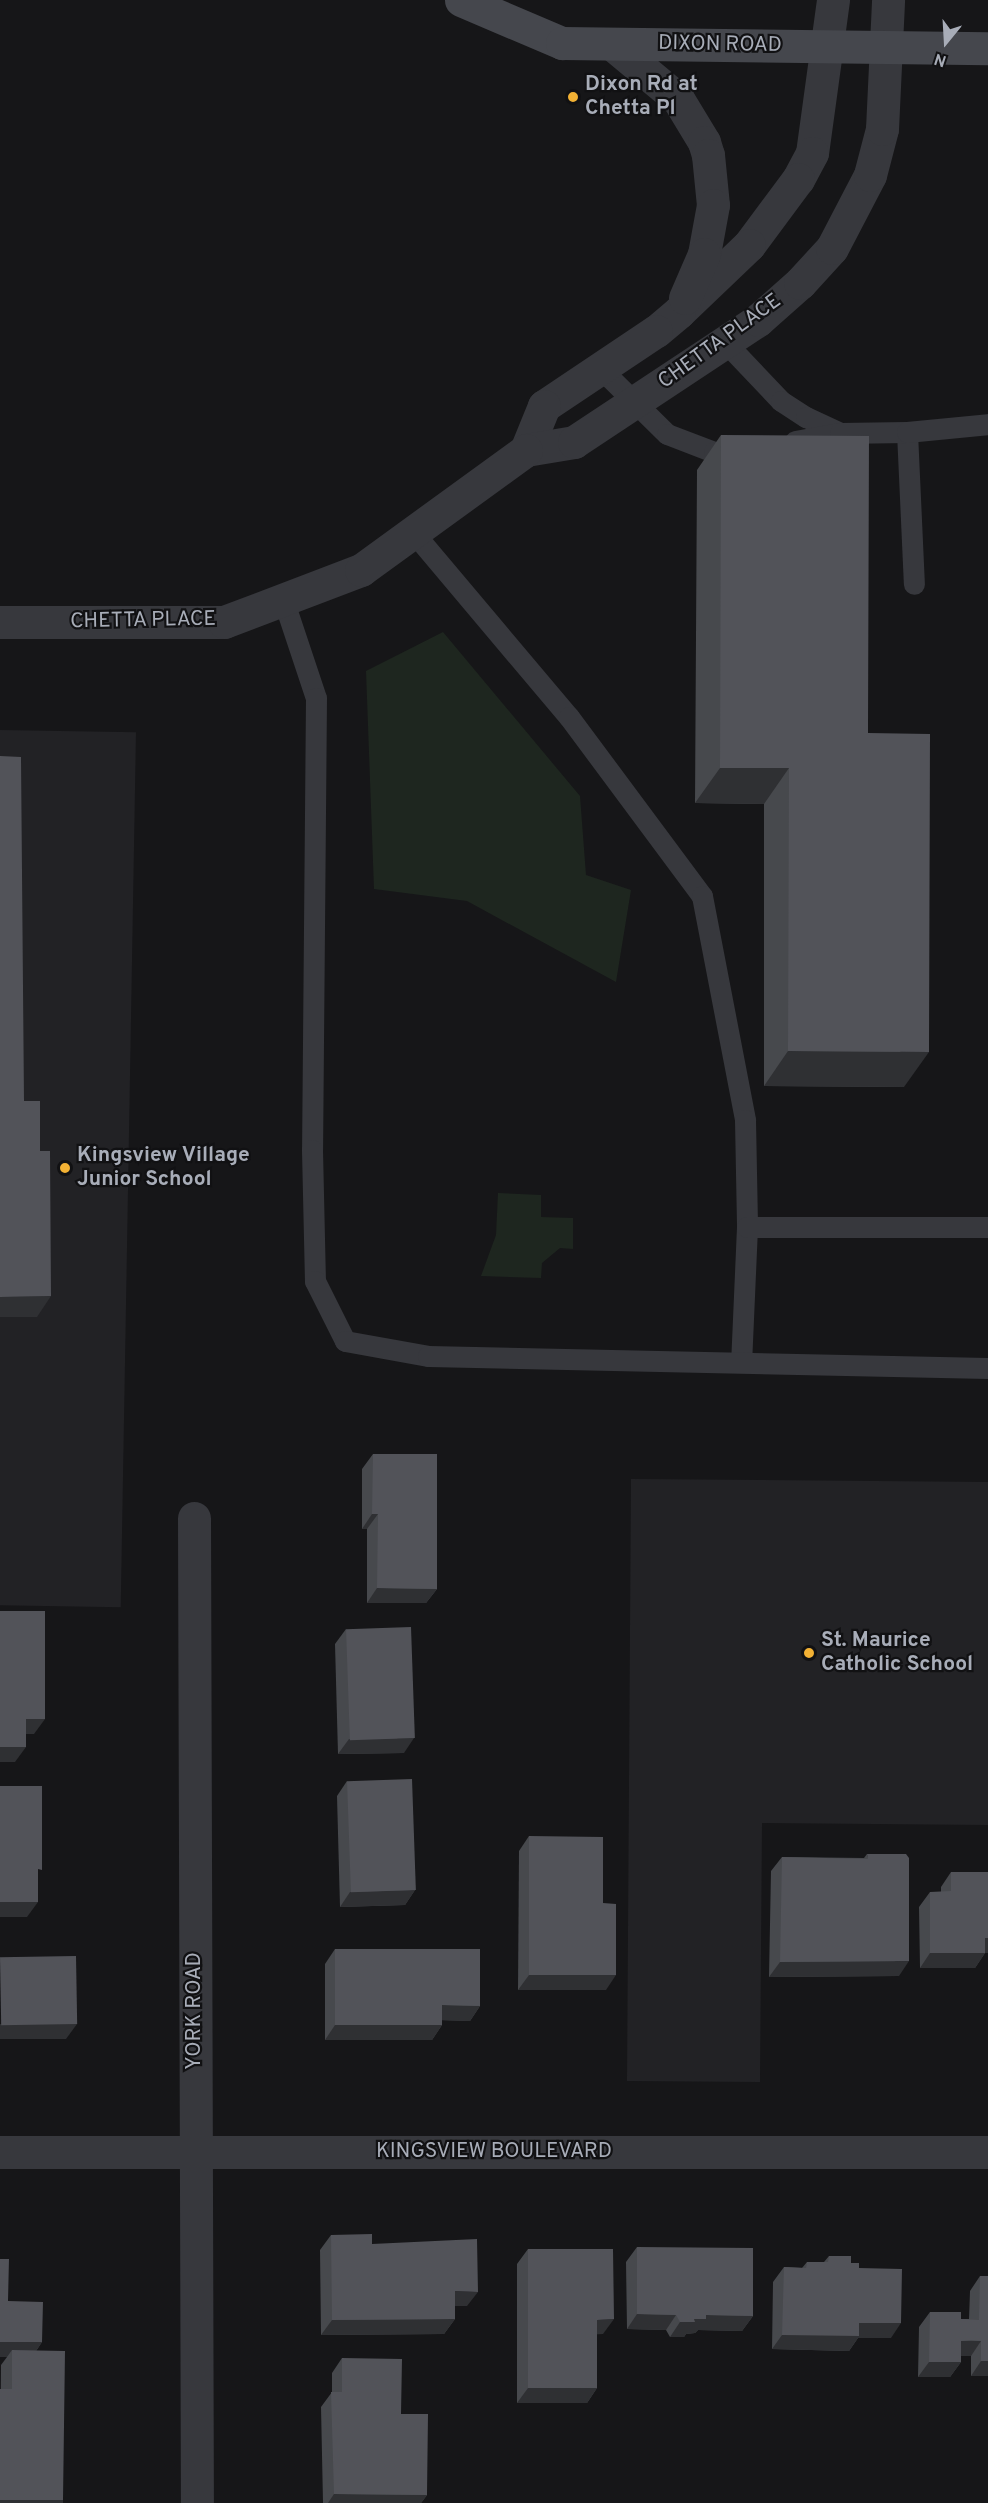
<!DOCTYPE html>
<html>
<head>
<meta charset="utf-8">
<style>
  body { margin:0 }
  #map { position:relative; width:988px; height:2503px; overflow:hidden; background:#161618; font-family:Overpass,sans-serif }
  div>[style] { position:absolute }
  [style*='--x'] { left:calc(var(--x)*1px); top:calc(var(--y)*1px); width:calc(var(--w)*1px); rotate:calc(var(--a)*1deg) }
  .built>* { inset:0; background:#222225; transform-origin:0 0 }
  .green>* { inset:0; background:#1e261f }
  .service>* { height:21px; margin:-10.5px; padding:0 10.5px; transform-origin:10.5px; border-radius:10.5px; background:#37383d }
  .minor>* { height:33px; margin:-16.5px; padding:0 16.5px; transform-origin:16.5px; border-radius:16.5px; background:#37383d }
  .secondary>* { height:33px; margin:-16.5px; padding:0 16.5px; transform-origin:16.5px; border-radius:16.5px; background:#45474d }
  .wall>* { inset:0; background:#47494d }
  .shaded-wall>* { inset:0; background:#2f3033; transform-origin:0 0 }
  .building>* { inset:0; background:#525359; transform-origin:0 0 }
  .dots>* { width:16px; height:16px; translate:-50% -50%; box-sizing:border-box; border:3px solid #111113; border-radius:50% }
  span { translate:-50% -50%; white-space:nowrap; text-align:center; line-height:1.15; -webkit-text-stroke:4.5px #111113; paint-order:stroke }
  .street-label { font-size:21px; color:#a8adb8 }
  .poi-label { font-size:21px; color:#a8adb8; font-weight:700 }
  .left { translate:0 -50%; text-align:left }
  .north { position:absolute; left:916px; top:12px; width:60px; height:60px; -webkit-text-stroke:4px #111113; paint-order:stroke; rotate:198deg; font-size:16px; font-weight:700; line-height:24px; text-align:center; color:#a8adb8 }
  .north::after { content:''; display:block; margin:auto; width:21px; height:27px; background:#a8adb8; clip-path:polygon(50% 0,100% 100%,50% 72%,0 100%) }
</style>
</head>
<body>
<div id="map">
  <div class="built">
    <i style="left:0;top:730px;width:136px;height:875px;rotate:1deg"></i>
    <i style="clip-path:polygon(631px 1479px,988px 1482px,988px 1825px,762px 1823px,760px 2082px,627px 2081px)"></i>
  </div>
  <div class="green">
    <i style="clip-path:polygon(443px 632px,580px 796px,586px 875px,631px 890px,616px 982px,467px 901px,374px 889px,366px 671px)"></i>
    <i style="clip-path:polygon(498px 1193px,541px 1195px,541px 1217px,573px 1218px,573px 1249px,560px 1248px,542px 1263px,541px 1278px,481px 1276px,496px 1235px)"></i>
  </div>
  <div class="service">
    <i style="--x:725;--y:342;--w:81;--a:46.5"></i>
    <i style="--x:781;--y:401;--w:30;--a:33"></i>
    <i style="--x:806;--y:417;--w:38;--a:25"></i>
    <i style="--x:600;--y:368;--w:94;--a:44.6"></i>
    <i style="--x:667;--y:434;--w:50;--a:21"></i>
    <i style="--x:714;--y:452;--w:23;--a:-2"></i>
    <i style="--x:907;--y:432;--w:152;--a:87.4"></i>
    <i style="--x:795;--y:441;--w:46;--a:-10.1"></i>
    <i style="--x:840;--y:433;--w:67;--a:-0.9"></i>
    <i style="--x:907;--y:432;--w:81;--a:-5.6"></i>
    <i style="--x:413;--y:532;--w:242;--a:49.9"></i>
    <i style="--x:569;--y:717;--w:223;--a:53.4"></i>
    <i style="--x:702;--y:896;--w:228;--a:79.1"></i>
    <i style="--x:745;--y:1120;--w:107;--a:88.9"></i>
    <i style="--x:747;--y:1227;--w:135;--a:92.5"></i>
    <i style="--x:283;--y:599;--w:104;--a:71.6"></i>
    <i style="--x:316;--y:698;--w:452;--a:90.5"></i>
    <i style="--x:312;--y:1150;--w:131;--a:88.7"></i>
    <i style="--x:315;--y:1281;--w:67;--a:63.4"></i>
    <i style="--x:345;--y:1341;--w:84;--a:10.2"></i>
    <i style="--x:428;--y:1356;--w:560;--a:1.23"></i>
    <i style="--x:747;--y:1227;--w:241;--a:0"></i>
  </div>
  <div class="minor">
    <i style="--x:833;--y:0;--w:154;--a:97.8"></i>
    <i style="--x:812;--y:153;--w:30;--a:118"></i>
    <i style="--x:798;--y:179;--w:82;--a:126.6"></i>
    <i style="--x:749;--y:245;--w:97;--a:136.3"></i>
    <i style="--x:679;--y:312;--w:30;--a:140"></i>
    <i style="--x:656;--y:331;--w:135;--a:146.2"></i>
    <i style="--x:544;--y:406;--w:48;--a:112.2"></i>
    <i style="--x:526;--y:450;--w:49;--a:-9.5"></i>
    <i style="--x:574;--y:442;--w:221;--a:-33.5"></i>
    <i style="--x:758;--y:320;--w:56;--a:-41.4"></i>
    <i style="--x:800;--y:283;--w:47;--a:-47.6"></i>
    <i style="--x:832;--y:248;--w:82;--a:-62.5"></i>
    <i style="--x:870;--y:175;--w:48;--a:-75.4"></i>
    <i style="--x:882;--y:129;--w:129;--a:-87.3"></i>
    <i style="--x:612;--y:44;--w:86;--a:39.8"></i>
    <i style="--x:678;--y:99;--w:50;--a:58.8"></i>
    <i style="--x:704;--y:142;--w:14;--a:73"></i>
    <i style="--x:708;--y:155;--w:50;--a:84.3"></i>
    <i style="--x:713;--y:205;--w:50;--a:100.4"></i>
    <i style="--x:704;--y:254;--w:48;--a:113.4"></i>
    <i style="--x:0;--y:622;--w:224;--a:0"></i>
    <i style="--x:224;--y:622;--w:147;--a:-20.8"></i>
    <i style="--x:361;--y:570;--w:204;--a:-36"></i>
    <i style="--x:194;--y:1518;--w:985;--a:89.83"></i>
    <i style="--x:0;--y:2152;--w:988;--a:0"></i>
  </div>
  <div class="secondary">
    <i style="--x:461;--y:0;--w:110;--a:23.1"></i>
    <i style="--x:562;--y:43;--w:426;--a:0.7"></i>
  </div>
  <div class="wall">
    <i style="clip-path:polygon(721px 435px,868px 733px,904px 1087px,764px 1086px,764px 804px,695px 803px,697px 470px)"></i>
    <i style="clip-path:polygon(373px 1454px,437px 1589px,426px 1603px,367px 1603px,367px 1529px,362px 1529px,362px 1469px)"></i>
    <i style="clip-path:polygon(346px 1629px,404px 1753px,338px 1754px,335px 1644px)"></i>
    <i style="clip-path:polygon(347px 1781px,415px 1890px,405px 1905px,340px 1907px,337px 1796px)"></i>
    <i style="clip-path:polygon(529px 1836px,603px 1903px,606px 1990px,518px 1990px,519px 1851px)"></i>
    <i style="clip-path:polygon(867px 1854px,899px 1976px,769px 1977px,771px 1871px,782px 1857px,864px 1858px)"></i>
    <i style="clip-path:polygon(951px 1872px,985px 1953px,975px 1968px,920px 1968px,919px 1907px,930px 1892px,941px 1892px,941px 1887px)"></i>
    <i style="clip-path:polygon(335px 1949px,480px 2006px,470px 2021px,442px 2020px,442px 2025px,432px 2040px,325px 2040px,325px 1964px)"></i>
    <i style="clip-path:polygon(331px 2235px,467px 2306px,455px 2306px,455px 2319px,444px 2334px,321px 2335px,320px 2250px)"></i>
    <i style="clip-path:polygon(637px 2247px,753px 2316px,742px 2331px,698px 2330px,695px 2333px,686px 2334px,684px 2337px,670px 2337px,666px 2330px,627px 2329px,626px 2262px)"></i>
    <i style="clip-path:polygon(528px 2249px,603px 2334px,597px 2334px,597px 2388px,587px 2403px,517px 2403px,517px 2264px)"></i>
    <i style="clip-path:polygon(829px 2256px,851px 2263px,859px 2268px,891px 2338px,858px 2338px,849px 2351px,772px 2349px,773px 2282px,784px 2267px,802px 2268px,807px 2262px,824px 2262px)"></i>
    <i style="clip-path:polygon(0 2259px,8px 2301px,42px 2342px,36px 2351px,63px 2500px,61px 2503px,0 2503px,1px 2365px,7px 2357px,0 2357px)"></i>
    <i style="clip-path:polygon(980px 2276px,988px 2276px,988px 2376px,971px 2376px,971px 2356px,961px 2355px,961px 2362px,950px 2377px,918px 2377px,919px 2327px,930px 2312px,961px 2319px,969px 2319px,970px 2291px)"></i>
    <i style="clip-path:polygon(342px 2358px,401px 2414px,427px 2495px,421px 2503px,323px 2503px,321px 2407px,332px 2392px,332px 2373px)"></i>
  </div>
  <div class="shaded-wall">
    <i style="clip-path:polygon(720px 768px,789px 768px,764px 804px,695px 803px)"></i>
    <i style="clip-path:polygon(788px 1051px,929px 1052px,904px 1087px,764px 1086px)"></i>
    <i style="clip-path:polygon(51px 1296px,37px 1317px,0 1317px,0 1297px)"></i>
    <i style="clip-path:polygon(372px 1514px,378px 1514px,367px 1529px,362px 1529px)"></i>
    <i style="clip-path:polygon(377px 1588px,437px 1589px,426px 1603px,367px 1603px)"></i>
    <i style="clip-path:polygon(26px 1719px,45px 1719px,34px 1734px,15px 1734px)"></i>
    <i style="clip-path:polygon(414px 1738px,404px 1753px,338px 1754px,349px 1739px)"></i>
    <i style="clip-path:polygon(0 1747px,26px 1747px,15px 1762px,0 1762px)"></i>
    <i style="clip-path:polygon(415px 1890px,405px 1905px,340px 1907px,350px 1892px)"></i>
    <i style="clip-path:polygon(0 1902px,38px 1902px,27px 1917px,0 1917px)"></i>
    <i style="clip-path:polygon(985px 1938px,988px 1938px,988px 1953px,985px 1953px,975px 1968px,920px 1968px,930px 1953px)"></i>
    <i style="clip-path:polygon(909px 1961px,899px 1976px,769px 1977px,780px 1962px)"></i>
    <i style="clip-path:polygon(529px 1975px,616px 1975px,606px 1990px,518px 1990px)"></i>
    <i style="clip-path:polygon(442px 2005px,480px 2006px,470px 2021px,432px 2020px)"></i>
    <i style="clip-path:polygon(0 2024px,77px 2024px,66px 2039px,0 2039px)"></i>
    <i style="clip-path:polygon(335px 2025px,442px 2025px,432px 2040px,325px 2040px)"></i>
    <i style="clip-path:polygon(455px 2291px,478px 2292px,467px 2306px,444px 2306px)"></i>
    <i style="clip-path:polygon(637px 2314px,676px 2315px,666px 2330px,627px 2329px)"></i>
    <i style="clip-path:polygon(706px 2315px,753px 2316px,742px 2331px,698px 2330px,695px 2333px,686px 2334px,684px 2337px,670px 2337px,680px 2322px)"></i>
    <i style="clip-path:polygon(455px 2319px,444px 2334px,321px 2335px,332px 2320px)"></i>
    <i style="clip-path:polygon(614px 2319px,603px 2334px,586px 2335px,597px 2320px)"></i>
    <i style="clip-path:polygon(859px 2323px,901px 2323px,891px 2338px,858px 2338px,849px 2351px,772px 2349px,782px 2335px)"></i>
    <i style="clip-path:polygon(961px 2341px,981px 2341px,971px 2356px,951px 2356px)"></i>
    <i style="clip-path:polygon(0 2342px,42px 2342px,32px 2357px,12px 2350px,7px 2357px,0 2357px)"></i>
    <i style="clip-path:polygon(981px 2361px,988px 2361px,988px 2376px,971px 2376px)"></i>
    <i style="clip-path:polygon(929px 2362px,961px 2362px,950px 2377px,918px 2377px)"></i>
    <i style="clip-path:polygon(528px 2388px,597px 2388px,587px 2403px,517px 2403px)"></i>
    <i style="clip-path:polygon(334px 2494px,427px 2495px,421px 2503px,328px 2503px)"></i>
    <i style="left:0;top:2500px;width:63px;height:3px"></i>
  </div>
  <div class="building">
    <i style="clip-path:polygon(721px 435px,869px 436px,868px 733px,930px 734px,929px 1052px,788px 1051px,789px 768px,720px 768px)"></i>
    <i style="clip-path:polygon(0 756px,21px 757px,24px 1101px,40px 1101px,40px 1151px,50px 1151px,51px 1296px,0 1297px)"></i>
    <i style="clip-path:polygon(373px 1454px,437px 1454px,437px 1589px,377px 1588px,378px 1514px,372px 1514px)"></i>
    <i style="clip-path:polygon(0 1611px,45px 1611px,45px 1719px,26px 1719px,26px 1747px,0 1747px)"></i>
    <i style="left:411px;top:1627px;width:111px;height:65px;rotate:88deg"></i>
    <i style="left:412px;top:1779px;width:111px;height:65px;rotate:88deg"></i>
    <i style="clip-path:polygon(0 1786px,42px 1786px,42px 1870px,38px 1869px,38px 1902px,0 1902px)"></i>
    <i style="clip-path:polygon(529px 1836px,603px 1837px,603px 1903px,616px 1904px,616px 1975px,529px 1975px)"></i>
    <i style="clip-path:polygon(867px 1854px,906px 1854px,909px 1858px,909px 1961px,780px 1962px,782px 1857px,868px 1859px)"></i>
    <i style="clip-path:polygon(951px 1872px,988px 1872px,988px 1938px,985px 1938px,985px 1953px,930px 1953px,930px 1892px,951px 1891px)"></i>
    <i style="clip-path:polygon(335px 1949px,480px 1949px,480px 2006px,442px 2005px,442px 2025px,335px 2025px)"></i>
    <i style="left:76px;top:1956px;width:68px;height:76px;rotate:89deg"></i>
    <i style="clip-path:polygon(372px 2234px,372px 2244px,477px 2239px,478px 2292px,455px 2291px,455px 2319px,332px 2320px,331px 2235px)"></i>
    <i style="clip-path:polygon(637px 2247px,753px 2248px,753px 2316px,706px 2315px,706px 2319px,694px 2319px,695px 2322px,680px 2322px,676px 2315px,637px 2314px)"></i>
    <i style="clip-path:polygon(528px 2249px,613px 2249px,614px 2319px,597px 2320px,597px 2388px,528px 2388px)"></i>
    <i style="clip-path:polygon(829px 2256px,851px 2256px,851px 2263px,859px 2263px,859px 2268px,902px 2269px,901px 2323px,859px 2323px,859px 2336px,782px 2335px,784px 2267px,806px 2268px,807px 2262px,828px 2262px)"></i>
    <i style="clip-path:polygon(0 2259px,9px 2259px,8px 2301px,43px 2302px,42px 2342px,0 2342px)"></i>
    <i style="clip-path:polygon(980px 2276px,988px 2276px,988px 2361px,981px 2361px,981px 2341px,971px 2340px,961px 2341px,961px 2362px,929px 2362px,930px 2312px,961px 2312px,961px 2319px,979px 2320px)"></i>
    <i style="clip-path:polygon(12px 2350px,65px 2351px,63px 2500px,0 2500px,0 2389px,12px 2389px)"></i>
    <i style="clip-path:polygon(342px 2358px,402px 2359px,401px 2414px,428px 2414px,427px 2495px,334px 2494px,331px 2392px,342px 2392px)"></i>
  </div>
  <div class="dots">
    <i style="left:573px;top:97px;background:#f2b134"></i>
    <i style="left:65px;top:1168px;background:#f2b134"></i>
    <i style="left:809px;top:1653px;background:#f2b134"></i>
  </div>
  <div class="street-label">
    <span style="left:720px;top:45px;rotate:1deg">DIXON ROAD</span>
    <span style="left:720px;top:342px;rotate:-36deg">CHETTA PLACE</span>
    <span style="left:143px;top:621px;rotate:-1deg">CHETTA PLACE</span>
    <span style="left:195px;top:2011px;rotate:-90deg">YORK ROAD</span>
    <span style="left:494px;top:2152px">KINGSVIEW BOULEVARD</span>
  </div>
  <div class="poi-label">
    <span class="left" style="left:585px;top:97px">Dixon Rd at<br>Chetta Pl</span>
    <span class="left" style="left:77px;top:1168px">Kingsview Village<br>Junior School</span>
    <span class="left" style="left:821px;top:1653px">St. Maurice<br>Catholic School</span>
  </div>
  <div class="north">N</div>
</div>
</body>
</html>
